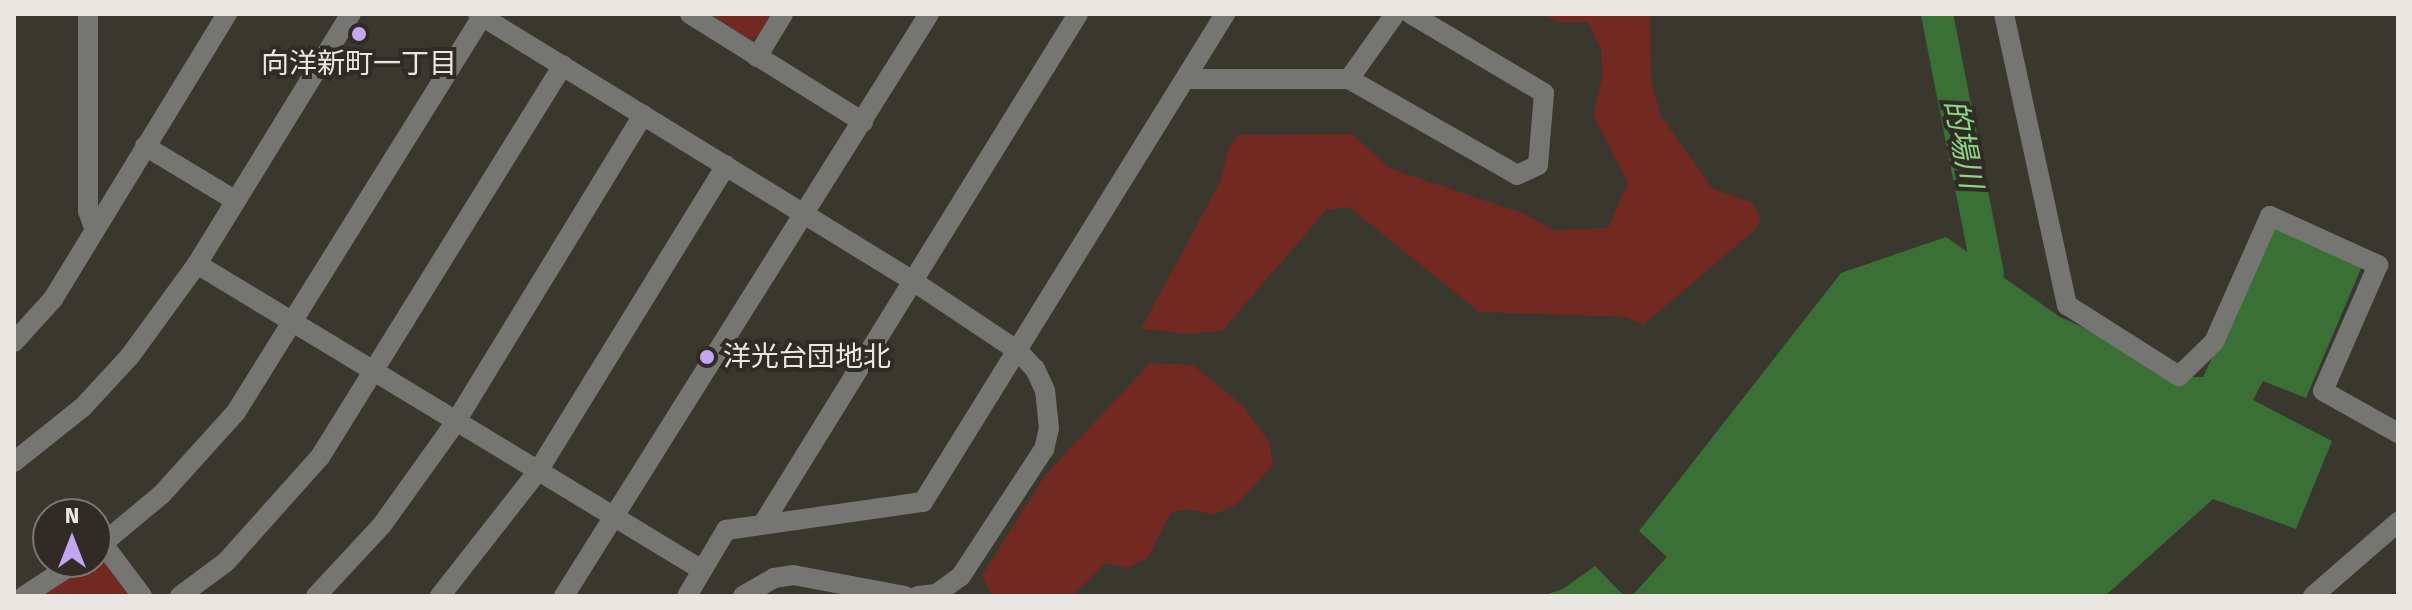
<!DOCTYPE html>
<html>
<head>
<meta charset="utf-8">
<style>
  body { margin:0 }
  #map { position:relative; width:2412px; height:610px; overflow:hidden; background:#3a372f; font-family:"Fira Sans","Noto Sans JP",sans-serif }
  div>[style] { position:absolute }
  [style*='--x'] { left:calc(var(--x)*1px); top:calc(var(--y)*1px); width:calc(var(--w)*1px); rotate:calc(var(--a)*1deg) }
  .green>* { inset:0; background:#712922 }
  .water>* { inset:0; background:#3a7036 }
  .river>* { height:32px; margin:-16px; padding:0 16px; transform-origin:16px; border-radius:16px; background:#3a7036 }
  .minor>* { height:20px; margin:-10px; padding:0 10px; transform-origin:10px; border-radius:10px; background:#757672 }
  .dots>* { width:22px; height:22px; translate:-50% -50%; box-sizing:border-box; border:4px solid #302c25; border-radius:50% }
  span { translate:-50% -50%; white-space:nowrap; text-align:center; line-height:1.15; -webkit-text-stroke:8px #302c25; paint-order:stroke }
  .poi-label { font-size:28px; color:#eae7e2 }
  .left { translate:0 -50%; text-align:left }
  .water-label { font-size:30px; color:#8bd685; font-style:italic }
  .frame { position:absolute; inset:0; border:16px solid #eae7e2; pointer-events:none }
  .north { position:absolute; left:32px; top:498px; width:80px; height:80px; box-sizing:border-box; background:#302c25; border:2px solid #7a7771; border-radius:50%; rotate:0deg; font-size:22px; font-weight:700; line-height:32px; text-align:center; color:#eae7e2 }
  .north::after { content:''; display:block; margin:auto; width:28px; height:36px; background:#c4a7f1; clip-path:polygon(50% 0,100% 100%,50% 72%,0 100%) }
</style>
</head>
<body>
<div id="map">
  <div class="green">
    <i style="clip-path:polygon(710px 14px,777px 14px,764px 35px,750px 39px)"></i>
    <i style="clip-path:polygon(1542px 14px,1650px 14px,1651px 80px,1661px 116px,1713px 189px,1751px 202px,1760px 216px,1757px 228px,1643px 325px,1627px 317px,1479px 312px,1349px 207px,1326px 210px,1222px 331px,1189px 334px,1141px 329px,1220px 182px,1229px 148px,1238px 135px,1352px 134px,1391px 169px,1525px 214px,1553px 230px,1608px 228px,1628px 183px,1593px 115px,1602px 78px,1601px 49px,1588px 22px,1558px 22px)"></i>
    <i style="clip-path:polygon(1150px 363px,1193px 365px,1243px 406px,1269px 442px,1273px 465px,1237px 504px,1214px 515px,1189px 509px,1171px 512px,1148px 558px,1127px 568px,1106px 563px,1072px 596px,992px 596px,982px 575px,1046px 474px)"></i>
    <i style="clip-path:polygon(100px 559px,107px 561px,136px 596px,41px 596px)"></i>
  </div>
  <div class="water">
    <i style="clip-path:polygon(2276px 219px,2365px 259px,2306px 398px,2263px 381px,2253px 400px,2332px 441px,2296px 529px,2213px 499px,2105px 596px,1632px 596px,1667px 557px,1639px 531px,1841px 273px,1946px 237px,2060px 317px,2192px 377px,2203px 377px)"></i>
    <i style="clip-path:polygon(1595px 566px,1624px 596px,1542px 596px,1563px 589px)"></i>
  </div>
  <div class="river">
    <i style="--x:1937;--y:14;--w:264;--a:78.9"></i>
  </div>
  <div class="minor">
    <i style="--x:88;--y:14;--w:197;--a:90"></i>
    <i style="--x:88;--y:211;--w:20;--a:70"></i>
    <i style="--x:478;--y:14;--w:510;--a:31.54"></i>
    <i style="--x:913;--y:281;--w:126;--a:33.7"></i>
    <i style="--x:1018;--y:351;--w:25;--a:47"></i>
    <i style="--x:1035;--y:369;--w:23;--a:65"></i>
    <i style="--x:1045;--y:390;--w:38;--a:84"></i>
    <i style="--x:1049;--y:428;--w:22;--a:103"></i>
    <i style="--x:1044;--y:449;--w:152;--a:123.2"></i>
    <i style="--x:961;--y:576;--w:31;--a:144"></i>
    <i style="--x:936;--y:594;--w:18;--a:174"></i>
    <i style="--x:690;--y:14;--w:204;--a:32"></i>
    <i style="--x:2004;--y:14;--w:298;--a:77.8"></i>
    <i style="--x:2067;--y:305;--w:133;--a:32.4"></i>
    <i style="--x:2179;--y:376;--w:49;--a:-44.2"></i>
    <i style="--x:2214;--y:342;--w:138;--a:-66"></i>
    <i style="--x:2270;--y:216;--w:119;--a:24.4"></i>
    <i style="--x:2378;--y:265;--w:137;--a:113.6"></i>
    <i style="--x:2323;--y:391;--w:86;--a:29.2"></i>
    <i style="--x:757;--y:57;--w:50;--a:-58.8"></i>
    <i style="--x:1186;--y:79;--w:163;--a:0"></i>
    <i style="--x:1349;--y:79;--w:80;--a:-54.7"></i>
    <i style="--x:1349;--y:79;--w:193;--a:29.7"></i>
    <i style="--x:1517;--y:175;--w:23;--a:-25"></i>
    <i style="--x:1538;--y:165;--w:72;--a:-85.2"></i>
    <i style="--x:1544;--y:93;--w:155;--a:-149.3"></i>
    <i style="--x:145;--y:146;--w:106;--a:31.1"></i>
    <i style="--x:197;--y:264;--w:590;--a:31.21"></i>
    <i style="--x:14;--y:342;--w:58;--a:-47.8"></i>
    <i style="--x:53;--y:299;--w:334;--a:-58.6"></i>
    <i style="--x:14;--y:462;--w:88;--a:-38.6"></i>
    <i style="--x:83;--y:407;--w:69;--a:-47.3"></i>
    <i style="--x:130;--y:356;--w:114;--a:-53.9"></i>
    <i style="--x:197;--y:264;--w:294;--a:-58.4"></i>
    <i style="--x:764;--y:522;--w:597;--a:-58.28"></i>
    <i style="--x:103;--y:544;--w:65;--a:53.1"></i>
    <i style="--x:96;--y:549;--w:86;--a:-39.8"></i>
    <i style="--x:162;--y:494;--w:110;--a:-47.9"></i>
    <i style="--x:236;--y:412;--w:469;--a:-58.1"></i>
    <i style="--x:24;--y:596;--w:62;--a:-33.2"></i>
    <i style="--x:180;--y:596;--w:57;--a:-36.5"></i>
    <i style="--x:226;--y:562;--w:141;--a:-48.2"></i>
    <i style="--x:320;--y:457;--w:461;--a:-58.2"></i>
    <i style="--x:316;--y:596;--w:97;--a:-47.1"></i>
    <i style="--x:382;--y:525;--w:125;--a:-54.4"></i>
    <i style="--x:455;--y:423;--w:361;--a:-58.6"></i>
    <i style="--x:440;--y:596;--w:159;--a:-51.9"></i>
    <i style="--x:538;--y:471;--w:359;--a:-58.4"></i>
    <i style="--x:564;--y:596;--w:687;--a:-57.91"></i>
    <i style="--x:687;--y:596;--w:77;--a:-59.4"></i>
    <i style="--x:726;--y:530;--w:199;--a:-8.1"></i>
    <i style="--x:923;--y:502;--w:574;--a:-58.25"></i>
    <i style="--x:743;--y:596;--w:36;--a:-30"></i>
    <i style="--x:774;--y:578;--w:19;--a:-9"></i>
    <i style="--x:793;--y:575;--w:114;--a:10.6"></i>
    <i style="--x:2313;--y:596;--w:113;--a:-41"></i>
  </div>
  <div class="dots">
    <i style="left:359px;top:34px;background:#c4a7f1"></i>
    <i style="left:707px;top:357px;background:#c4a7f1"></i>
  </div>
  <div class="poi-label">
    <span style="left:359px;top:64px">向洋新町一丁目</span>
    <span class="left" style="left:723px;top:357px">洋光台団地北</span>
  </div>
  <div class="water-label">
    <span style="left:1963px;top:144px;rotate:79deg">的場川</span>
  </div>
  <div class="frame"></div>
  <div class="north">N</div>
</div>
</body>
</html>
